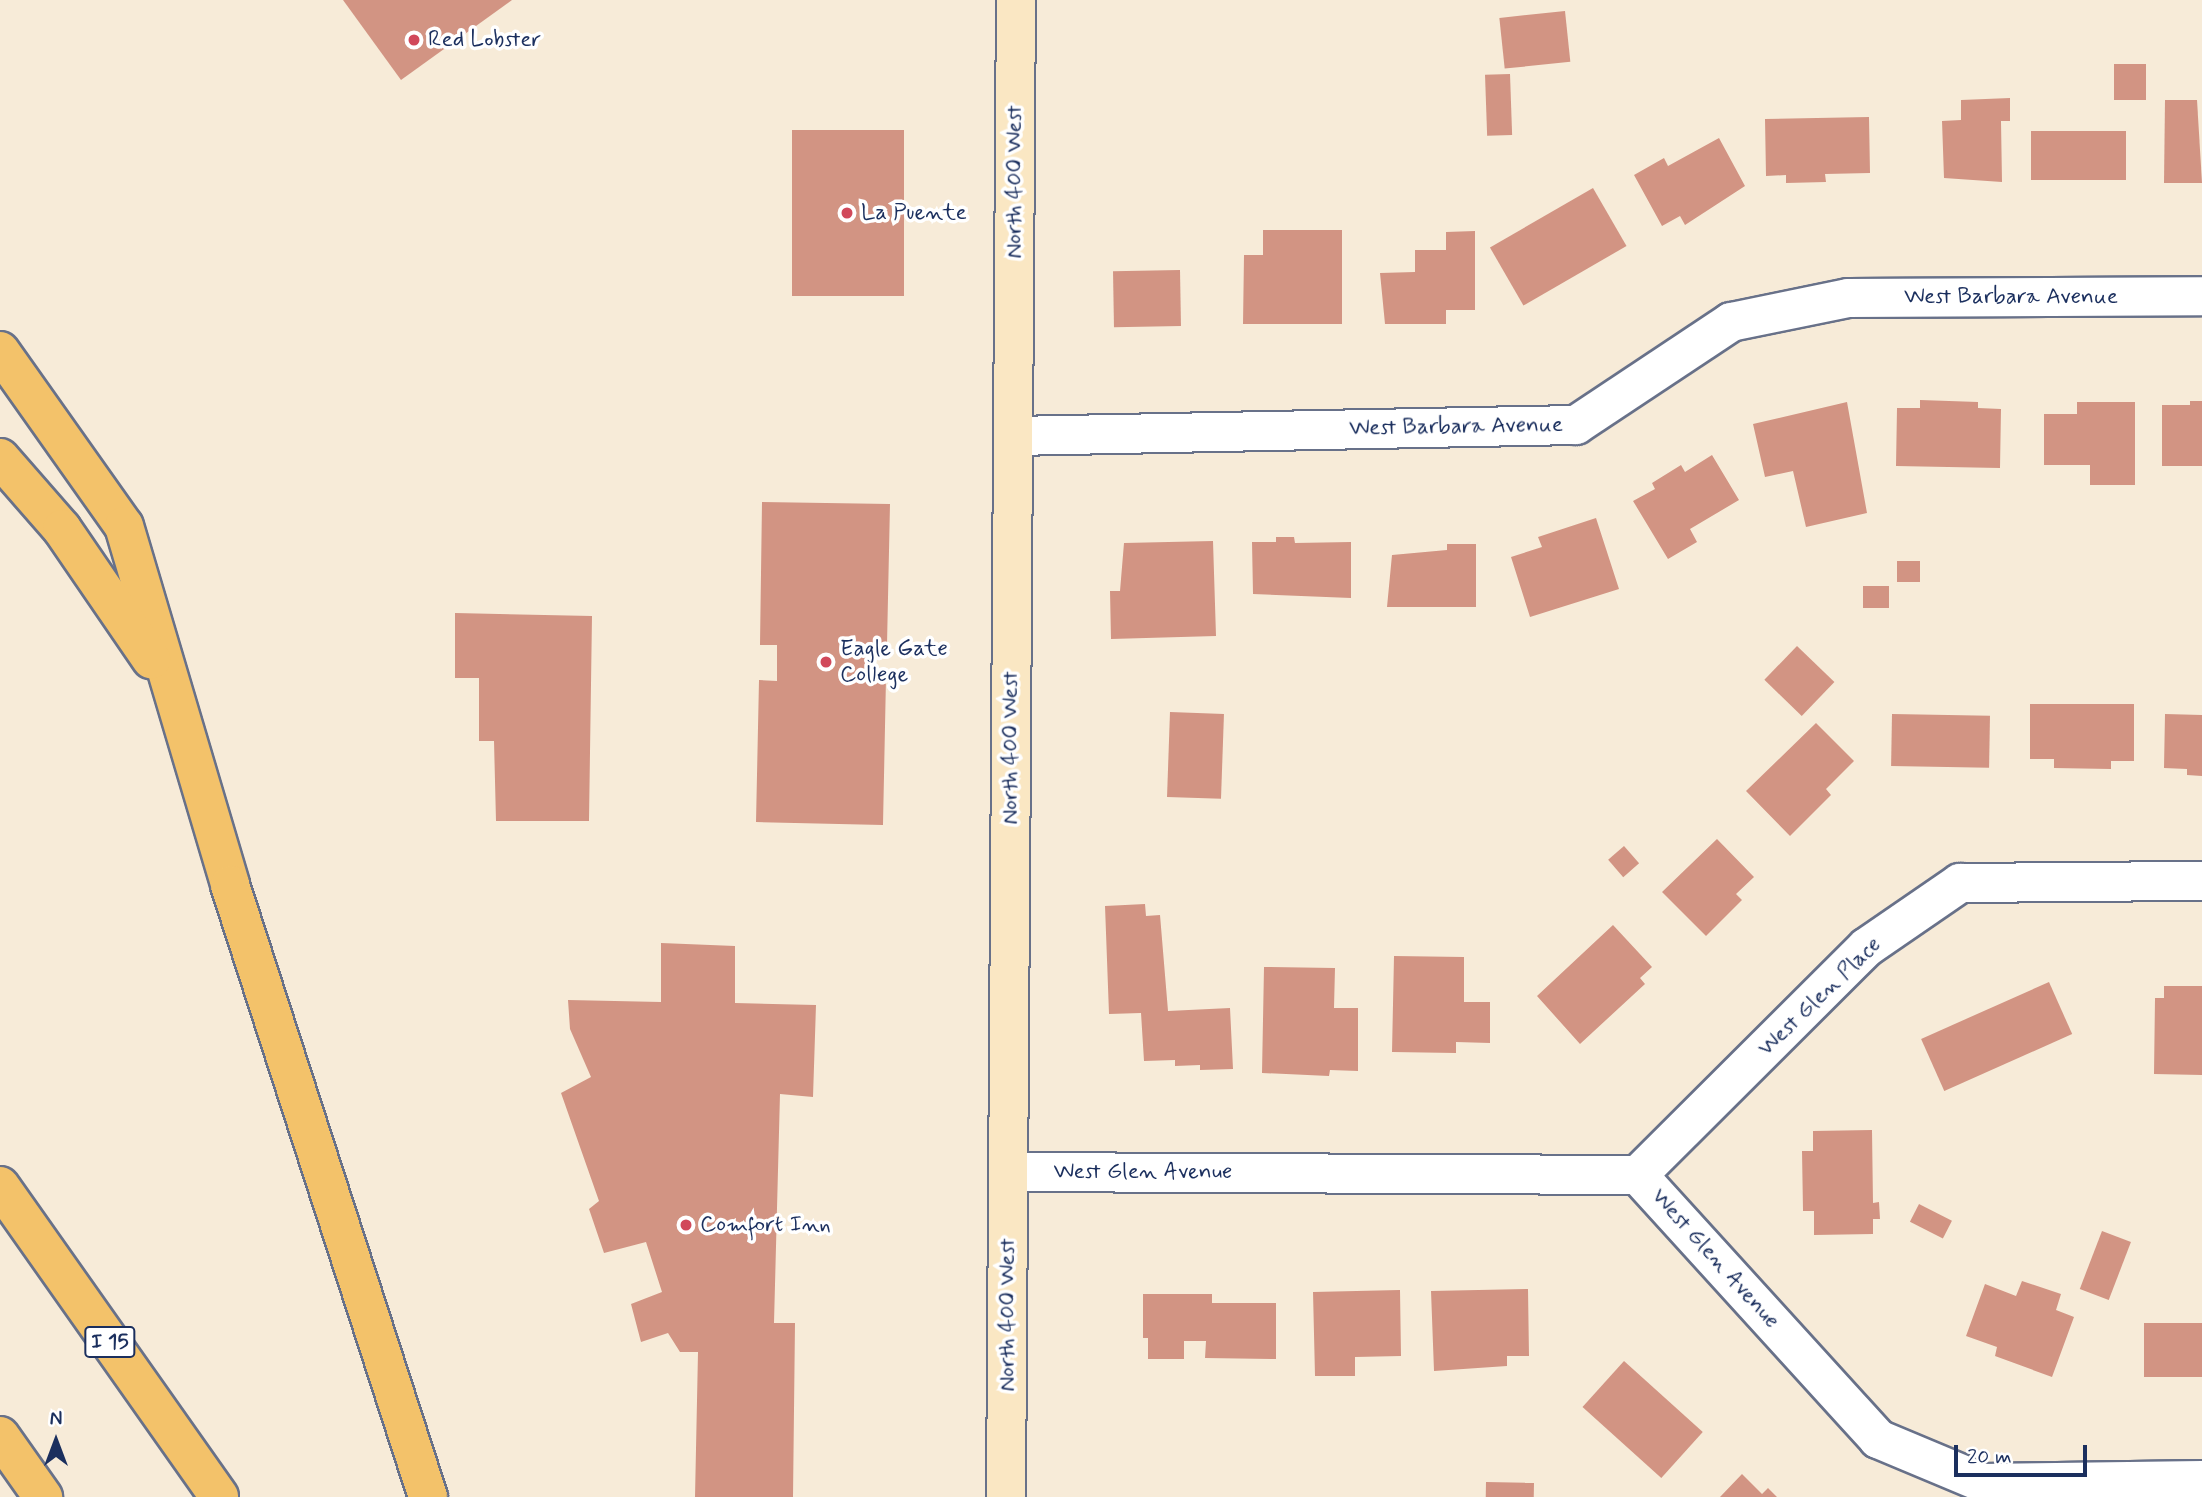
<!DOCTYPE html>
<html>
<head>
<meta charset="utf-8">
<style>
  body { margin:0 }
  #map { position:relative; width:2202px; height:1497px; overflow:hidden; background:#f7ebd8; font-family:Mynerve,sans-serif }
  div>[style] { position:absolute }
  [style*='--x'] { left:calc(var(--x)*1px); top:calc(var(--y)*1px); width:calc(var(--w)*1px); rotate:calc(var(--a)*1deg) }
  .building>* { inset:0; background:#d29483; transform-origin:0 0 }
  .roads { filter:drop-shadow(2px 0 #687189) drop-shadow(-2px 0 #687189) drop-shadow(0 2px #687189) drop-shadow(0 -2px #687189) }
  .street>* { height:38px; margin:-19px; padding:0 19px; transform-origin:19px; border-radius:19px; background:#fff }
  .secondary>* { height:38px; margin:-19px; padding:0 19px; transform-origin:19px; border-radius:19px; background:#fae7c3 }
  .highway>* { height:38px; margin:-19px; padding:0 19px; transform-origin:19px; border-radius:19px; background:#f3c26a }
  .dots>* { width:19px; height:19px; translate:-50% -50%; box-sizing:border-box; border:4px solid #fff; border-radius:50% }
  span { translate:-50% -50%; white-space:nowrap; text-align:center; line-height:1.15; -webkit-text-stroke:7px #fff; paint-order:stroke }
  .shield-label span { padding:2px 5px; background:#fff; border:2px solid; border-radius:5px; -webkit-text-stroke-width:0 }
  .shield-label { font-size:21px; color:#1b2f5e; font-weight:700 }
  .poi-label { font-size:23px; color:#1b2f5e }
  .left { translate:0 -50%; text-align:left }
  .street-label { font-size:23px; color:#1b2f5e }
  .north { position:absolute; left:21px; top:1406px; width:70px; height:70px; -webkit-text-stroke:5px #fff; paint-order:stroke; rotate:0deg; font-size:19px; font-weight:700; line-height:28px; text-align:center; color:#1b2f5e }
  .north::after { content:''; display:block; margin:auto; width:24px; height:32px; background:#1b2f5e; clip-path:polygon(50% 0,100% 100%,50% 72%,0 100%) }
  .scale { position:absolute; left:1954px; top:1445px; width:133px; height:32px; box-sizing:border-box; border:4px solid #1b2f5e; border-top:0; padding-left:9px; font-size:21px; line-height:24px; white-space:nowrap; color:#1b2f5e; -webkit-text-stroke:5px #fff; paint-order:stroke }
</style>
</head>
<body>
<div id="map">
  <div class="building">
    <i style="clip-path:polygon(343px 0,512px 0,401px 80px)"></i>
    <i style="left:1565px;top:11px;width:51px;height:66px;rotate:84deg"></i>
    <i style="left:2114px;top:64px;width:32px;height:36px"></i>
    <i style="left:1510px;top:74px;width:61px;height:25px;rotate:88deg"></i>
    <i style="clip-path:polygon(2010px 98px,2010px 121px,2001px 121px,2002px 182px,1944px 178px,1942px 121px,1961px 120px,1961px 100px)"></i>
    <i style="clip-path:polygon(2165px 100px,2197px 100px,2202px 183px,2164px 183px)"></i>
    <i style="clip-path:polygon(1869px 117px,1870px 173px,1825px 174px,1826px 182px,1786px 183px,1786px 175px,1766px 176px,1765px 119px)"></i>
    <i style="left:792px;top:130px;width:112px;height:166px"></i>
    <i style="left:2126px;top:131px;width:49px;height:95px;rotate:90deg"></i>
    <i style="clip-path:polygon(1719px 138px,1745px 186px,1685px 225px,1680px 216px,1662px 226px,1634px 175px,1664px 158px,1668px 166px)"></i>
    <i style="left:1593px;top:188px;width:67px;height:119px;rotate:60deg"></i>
    <i style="clip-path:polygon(1263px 230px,1342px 230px,1342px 324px,1243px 324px,1244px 255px,1263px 255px)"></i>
    <i style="clip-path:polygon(1475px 231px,1475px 310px,1446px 310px,1446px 324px,1385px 324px,1380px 273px,1415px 272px,1415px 250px,1446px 250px,1446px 232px)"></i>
    <i style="left:1180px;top:270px;width:56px;height:67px;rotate:89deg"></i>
    <i style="clip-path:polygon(1920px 400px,1978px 402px,1978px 408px,2001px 409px,2000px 468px,1896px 466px,1897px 408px,1920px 408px)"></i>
    <i style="clip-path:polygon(2190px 401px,2202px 401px,2202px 466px,2162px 466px,2162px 405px,2190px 405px)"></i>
    <i style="clip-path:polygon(1847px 402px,1867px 513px,1806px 527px,1793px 471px,1765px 477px,1753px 424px)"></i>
    <i style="clip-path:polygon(2077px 402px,2135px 402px,2135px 485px,2090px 485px,2090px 465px,2044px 465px,2044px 414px,2077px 414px)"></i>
    <i style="clip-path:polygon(1712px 455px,1739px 500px,1690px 529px,1697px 542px,1668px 559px,1633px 501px,1655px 489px,1652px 483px,1681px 465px,1685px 472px)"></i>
    <i style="clip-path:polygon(762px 502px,890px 504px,887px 645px,876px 645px,875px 678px,886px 678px,883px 825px,756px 822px,759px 680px,777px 681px,777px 645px,760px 645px)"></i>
    <i style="clip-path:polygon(1596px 518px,1619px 589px,1530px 617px,1511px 557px,1542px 547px,1538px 537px)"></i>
    <i style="clip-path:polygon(1276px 537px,1294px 537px,1295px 543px,1351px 542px,1351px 598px,1253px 594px,1252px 542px,1276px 542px)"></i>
    <i style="clip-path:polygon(1213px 541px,1216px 636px,1111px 639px,1110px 591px,1120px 591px,1124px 543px)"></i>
    <i style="clip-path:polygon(1447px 544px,1476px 544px,1476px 607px,1387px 607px,1392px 555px,1447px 550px)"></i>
    <i style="left:1920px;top:561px;width:21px;height:23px;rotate:90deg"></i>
    <i style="left:1863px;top:586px;width:26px;height:22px"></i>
    <i style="clip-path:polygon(455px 613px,592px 616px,589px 821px,496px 821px,494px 741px,479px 741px,479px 678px,455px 678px)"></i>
    <i style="left:1797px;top:646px;width:52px;height:47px;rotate:44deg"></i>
    <i style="clip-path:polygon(2030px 704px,2134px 704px,2134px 761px,2111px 761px,2111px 769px,2054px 768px,2054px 759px,2030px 759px)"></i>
    <i style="left:1170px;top:712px;width:54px;height:85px;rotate:2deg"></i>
    <i style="left:1892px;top:714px;width:98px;height:52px;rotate:1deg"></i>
    <i style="clip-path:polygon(2165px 714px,2202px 715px,2202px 776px,2187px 775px,2187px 769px,2164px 768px)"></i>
    <i style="clip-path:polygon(1816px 723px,1854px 761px,1826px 789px,1831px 795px,1790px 836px,1746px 791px)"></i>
    <i style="clip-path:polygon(1717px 839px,1754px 877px,1736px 894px,1742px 900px,1706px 936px,1662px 892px)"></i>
    <i style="left:1624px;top:846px;width:23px;height:21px;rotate:49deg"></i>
    <i style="clip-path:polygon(1145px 904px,1146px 916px,1160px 915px,1168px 1011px,1230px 1008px,1233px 1069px,1200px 1070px,1200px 1065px,1175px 1066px,1175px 1060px,1144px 1061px,1141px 1013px,1109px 1014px,1105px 906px)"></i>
    <i style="clip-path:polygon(1613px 925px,1652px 967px,1640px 978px,1645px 984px,1580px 1044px,1537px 996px)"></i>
    <i style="clip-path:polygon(661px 943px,735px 946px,735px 1003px,816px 1005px,813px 1097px,780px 1094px,774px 1323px,795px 1323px,793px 1497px,695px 1497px,698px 1352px,680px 1352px,668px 1333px,641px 1342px,631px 1304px,662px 1292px,646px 1242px,604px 1253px,589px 1209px,599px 1201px,561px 1093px,591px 1077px,570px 1029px,568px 1000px,661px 1002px)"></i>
    <i style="clip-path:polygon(1394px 956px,1464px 957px,1464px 1002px,1490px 1002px,1490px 1043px,1456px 1042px,1456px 1053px,1392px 1052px)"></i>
    <i style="clip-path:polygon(1264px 967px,1335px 968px,1334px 1008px,1358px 1008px,1358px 1071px,1330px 1070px,1329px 1076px,1262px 1073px)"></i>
    <i style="left:2049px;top:982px;width:57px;height:140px;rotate:66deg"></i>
    <i style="clip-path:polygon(2164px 986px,2202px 986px,2202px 1075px,2154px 1074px,2155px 998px,2164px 998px)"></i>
    <i style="clip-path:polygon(1872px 1130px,1873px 1203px,1879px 1202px,1880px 1219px,1873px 1219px,1873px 1234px,1814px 1235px,1814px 1211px,1803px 1211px,1802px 1151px,1813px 1151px,1813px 1131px)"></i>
    <i style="left:1919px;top:1204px;width:37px;height:20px;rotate:27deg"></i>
    <i style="left:2102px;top:1231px;width:31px;height:62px;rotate:21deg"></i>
    <i style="clip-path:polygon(2022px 1281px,2061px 1294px,2056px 1310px,2074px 1317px,2052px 1377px,1995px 1356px,1997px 1347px,1966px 1336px,1985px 1284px,2016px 1296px)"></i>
    <i style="clip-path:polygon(1528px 1289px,1529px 1356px,1507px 1356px,1507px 1366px,1434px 1371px,1431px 1291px)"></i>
    <i style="clip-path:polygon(1400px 1290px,1401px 1356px,1355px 1357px,1355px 1376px,1315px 1376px,1313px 1292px)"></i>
    <i style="clip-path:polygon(1143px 1294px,1212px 1294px,1212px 1303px,1276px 1303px,1276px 1359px,1205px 1358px,1206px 1341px,1184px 1341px,1184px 1359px,1148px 1359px,1148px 1338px,1143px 1338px)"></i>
    <i style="left:2202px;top:1323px;width:54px;height:58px;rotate:90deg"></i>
    <i style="left:1624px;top:1361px;width:106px;height:62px;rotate:42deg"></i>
    <i style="clip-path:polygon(1742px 1474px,1762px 1494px,1768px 1488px,1777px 1497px,1720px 1497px)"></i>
    <i style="left:1486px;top:1482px;width:48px;height:15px;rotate:1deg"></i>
  </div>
  <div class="roads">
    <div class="street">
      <i style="--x:1013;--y:436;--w:563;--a:-1.12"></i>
      <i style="--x:1576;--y:425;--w:186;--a:-33.6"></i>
      <i style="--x:1731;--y:322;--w:119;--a:-11.6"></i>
      <i style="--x:1848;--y:298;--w:354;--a:-0.3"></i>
      <i style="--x:1008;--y:1172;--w:630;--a:0.27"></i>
      <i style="--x:1638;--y:1175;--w:357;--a:47.7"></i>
      <i style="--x:1878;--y:1439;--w:114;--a:22.7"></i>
      <i style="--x:1983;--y:1483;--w:219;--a:-0.8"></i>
      <i style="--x:1638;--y:1175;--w:323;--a:-44.9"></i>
      <i style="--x:1867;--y:947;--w:113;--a:-34.5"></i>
      <i style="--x:1960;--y:883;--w:242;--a:-0.5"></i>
    </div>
    <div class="secondary">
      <i style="--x:1006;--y:1497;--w:1497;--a:-89.62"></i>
    </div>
    <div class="highway">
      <i style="--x:0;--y:351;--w:214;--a:54.7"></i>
      <i style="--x:124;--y:526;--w:374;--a:73.5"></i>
      <i style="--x:230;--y:885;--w:643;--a:72.07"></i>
      <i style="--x:0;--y:458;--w:94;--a:48.9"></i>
      <i style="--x:62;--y:529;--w:158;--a:55.6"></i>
      <i style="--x:0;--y:1186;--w:380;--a:54.8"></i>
      <i style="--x:0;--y:1436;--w:75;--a:54.8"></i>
    </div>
  </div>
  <div class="dots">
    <i style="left:414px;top:40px;background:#d1495b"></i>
    <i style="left:847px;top:213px;background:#d1495b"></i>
    <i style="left:826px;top:662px;background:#d1495b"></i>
    <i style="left:686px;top:1225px;background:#d1495b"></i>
  </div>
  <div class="shield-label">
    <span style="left:110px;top:1342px">I 15</span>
  </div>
  <div class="poi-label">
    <span class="left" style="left:428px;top:40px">Red Lobster</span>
    <span class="left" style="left:861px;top:213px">La Puente</span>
    <span class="left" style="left:840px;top:662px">Eagle Gate<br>College</span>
    <span class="left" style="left:700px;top:1225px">Comfort Inn</span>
  </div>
  <div class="street-label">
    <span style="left:1015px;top:182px;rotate:-90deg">North 400 West</span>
    <span style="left:2011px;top:297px">West Barbara Avenue</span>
    <span style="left:1456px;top:427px;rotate:-1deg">West Barbara Avenue</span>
    <span style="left:1011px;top:748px;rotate:-90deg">North 400 West</span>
    <span style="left:1820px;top:997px;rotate:-44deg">West Glen Place</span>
    <span style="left:1143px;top:1172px">West Glen Avenue</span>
    <span style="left:1715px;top:1259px;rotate:48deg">West Glen Avenue</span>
    <span style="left:1008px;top:1315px;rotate:-90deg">North 400 West</span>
  </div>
  <div class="north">N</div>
  <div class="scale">20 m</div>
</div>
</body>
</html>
